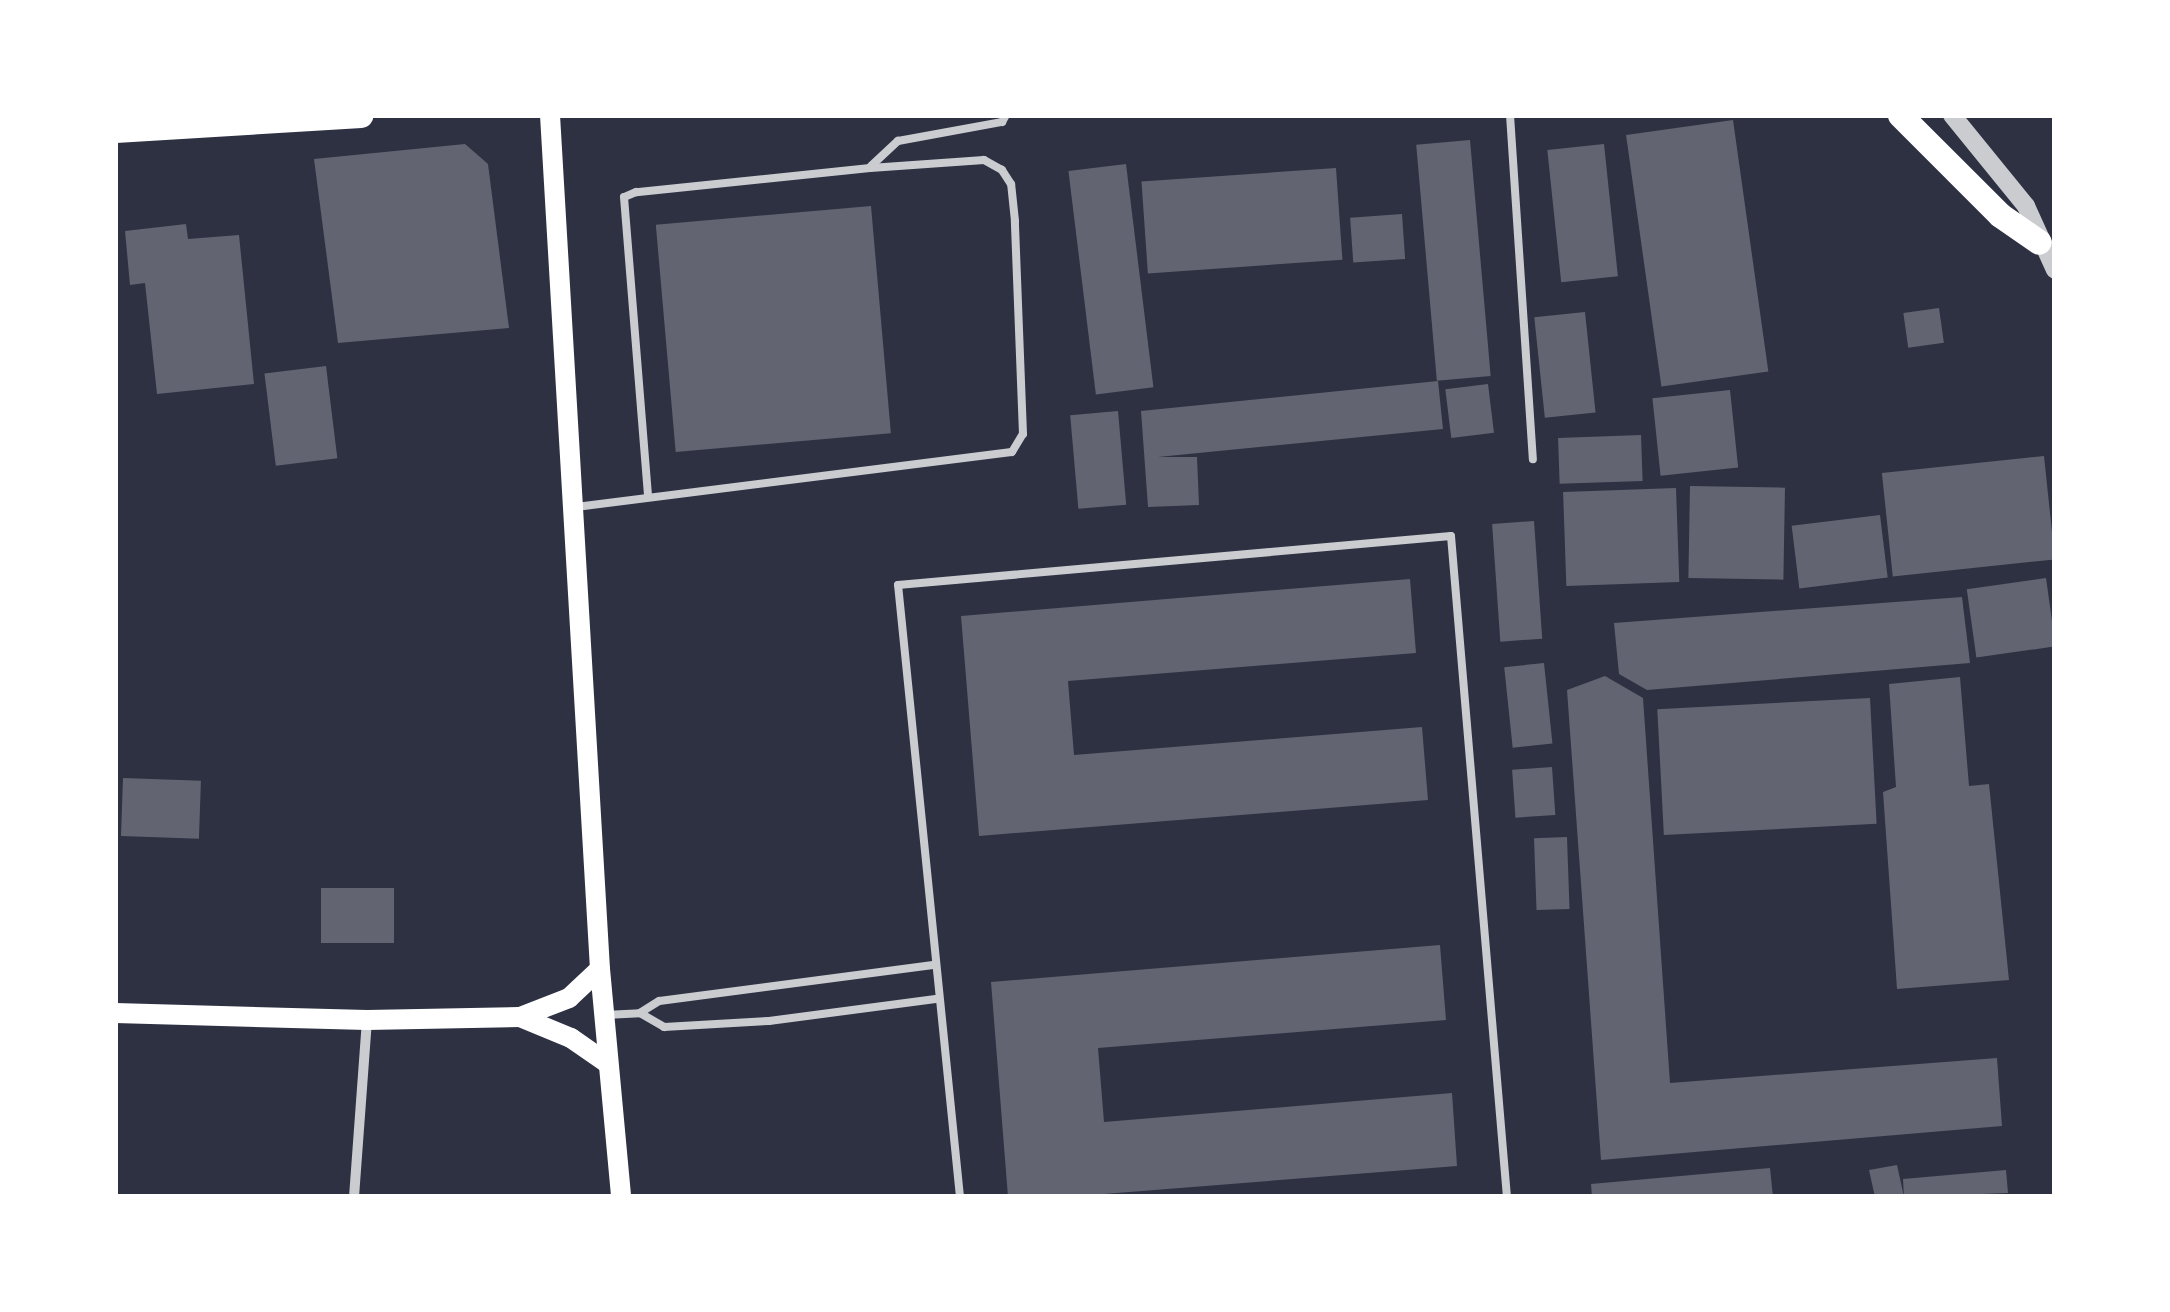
<!DOCTYPE html>
<html>
<head>
<meta charset="utf-8">
<style>
  body { margin:0 }
  #map { position:relative; width:2170px; height:1312px; overflow:hidden; background:#2d3142; font-family:"Varela Round",sans-serif }
  div>[style] { position:absolute }
  [style*='--x'] { left:calc(var(--x)*1px); top:calc(var(--y)*1px); width:calc(var(--w)*1px); rotate:calc(var(--a)*1deg) }
  .building>* { inset:0; background:#626471; transform-origin:0 0 }
  .service>* { height:8px; margin:-4px; padding:0 4px; transform-origin:4px; border-radius:4px; background:#caccd0 }
  .minor>* { height:10px; margin:-5px; padding:0 5px; transform-origin:5px; border-radius:5px; background:#caccd0 }
  .tertiary>* { height:18px; margin:-9px; padding:0 9px; transform-origin:9px; border-radius:9px; background:#caccd0 }
  .secondary>* { height:20px; margin:-10px; padding:0 10px; transform-origin:10px; border-radius:10px; background:#fff }
  .primary>* { height:25px; margin:-12.5px; padding:0 12.5px; transform-origin:12.5px; border-radius:12.5px; background:#fff }
  span { translate:-50% -50%; white-space:nowrap; text-align:center; line-height:1.15; -webkit-text-stroke:10px #fff; paint-order:stroke }
  .frame { position:absolute; inset:0; border:118px solid #fff; pointer-events:none }
</style>
</head>
<body>
<div id="map">
  <div class="building">
    <i style="left:1733px;top:120px;width:254px;height:108px;rotate:82deg"></i>
    <i style="left:1470px;top:140px;width:237px;height:54px;rotate:85deg"></i>
    <i style="clip-path:polygon(465px 144px,488px 164px,509px 328px,338px 343px,314px 159px)"></i>
    <i style="left:1604px;top:144px;width:133px;height:57px;rotate:84deg"></i>
    <i style="left:1126px;top:164px;width:225px;height:58px;rotate:83deg"></i>
    <i style="left:1336px;top:168px;width:92px;height:195px;rotate:86deg"></i>
    <i style="left:871px;top:206px;width:228px;height:216px;rotate:85deg"></i>
    <i style="left:1402px;top:214px;width:45px;height:52px;rotate:86deg"></i>
    <i style="clip-path:polygon(186px 224px,188px 239px,239px 235px,254px 384px,157px 394px,145px 283px,130px 285px,125px 231px)"></i>
    <i style="left:1939px;top:308px;width:35px;height:36px;rotate:82deg"></i>
    <i style="left:1585px;top:312px;width:101px;height:51px;rotate:84deg"></i>
    <i style="left:326px;top:366px;width:93px;height:62px;rotate:83deg"></i>
    <i style="clip-path:polygon(1438px 381px,1443px 429px,1158px 457px,1197px 457px,1199px 505px,1148px 507px,1141px 411px)"></i>
    <i style="left:1488px;top:384px;width:49px;height:43px;rotate:83deg"></i>
    <i style="left:1730px;top:390px;width:78px;height:78px;rotate:84deg"></i>
    <i style="left:1118px;top:411px;width:94px;height:48px;rotate:85deg"></i>
    <i style="left:1641px;top:435px;width:46px;height:83px;rotate:88deg"></i>
    <i style="left:2044px;top:456px;width:104px;height:163px;rotate:84deg"></i>
    <i style="left:1690px;top:486px;width:95px;height:92px;rotate:1deg"></i>
    <i style="left:1676px;top:488px;width:94px;height:113px;rotate:88deg"></i>
    <i style="left:1880px;top:515px;width:63px;height:89px;rotate:83deg"></i>
    <i style="left:1534px;top:521px;width:118px;height:42px;rotate:86deg"></i>
    <i style="left:2046px;top:578px;width:69px;height:80px;rotate:82deg"></i>
    <i style="clip-path:polygon(1410px 579px,1416px 653px,1068px 681px,1074px 755px,1422px 727px,1428px 800px,979px 836px,961px 616px)"></i>
    <i style="clip-path:polygon(1962px 597px,1970px 663px,1647px 690px,1619px 674px,1614px 623px)"></i>
    <i style="left:1544px;top:663px;width:81px;height:40px;rotate:84deg"></i>
    <i style="clip-path:polygon(1605px 676px,1643px 698px,1670px 1083px,1997px 1058px,2002px 1126px,1601px 1160px,1567px 690px)"></i>
    <i style="clip-path:polygon(1960px 677px,1969px 786px,1989px 784px,2009px 980px,1897px 989px,1883px 792px,1896px 787px,1889px 684px)"></i>
    <i style="left:1870px;top:698px;width:126px;height:213px;rotate:87deg"></i>
    <i style="left:1552px;top:767px;width:48px;height:40px;rotate:86deg"></i>
    <i style="left:123px;top:778px;width:78px;height:58px;rotate:2deg"></i>
    <i style="left:1567px;top:837px;width:72px;height:33px;rotate:88deg"></i>
    <i style="left:394px;top:888px;width:55px;height:73px;rotate:90deg"></i>
    <i style="clip-path:polygon(1440px 945px,1446px 1020px,1098px 1048px,1104px 1122px,1452px 1093px,1457px 1166px,1066px 1197px,1008px 1197px,991px 982px)"></i>
    <i style="clip-path:polygon(1897px 1165px,1904px 1197px,1875px 1197px,1869px 1170px)"></i>
    <i style="clip-path:polygon(1770px 1168px,1773px 1197px,1592px 1197px,1591px 1184px)"></i>
    <i style="clip-path:polygon(2006px 1170px,2008px 1193px,1904px 1197px,1903px 1179px)"></i>
  </div>
  <div class="service">
    <i style="--x:1510;--y:115;--w:345;--a:86.2"></i>
    <i style="--x:871;--y:166;--w:37;--a:-43"></i>
    <i style="--x:898;--y:141;--w:106;--a:-10.4"></i>
    <i style="--x:1002;--y:122;--w:8;--a:-60"></i>
    <i style="--x:576;--y:507;--w:439;--a:-7.2"></i>
    <i style="--x:1012;--y:452;--w:21;--a:-59"></i>
    <i style="--x:1023;--y:434;--w:213;--a:-92.2"></i>
    <i style="--x:1015;--y:221;--w:37;--a:-96"></i>
    <i style="--x:1011;--y:184;--w:17;--a:-123"></i>
    <i style="--x:1002;--y:170;--w:21;--a:-151"></i>
    <i style="--x:984;--y:160;--w:114;--a:176"></i>
    <i style="--x:870;--y:168;--w:235;--a:174.1"></i>
    <i style="--x:636;--y:192;--w:13;--a:157"></i>
    <i style="--x:624;--y:197;--w:300;--a:85.4"></i>
    <i style="--x:933;--y:965;--w:276;--a:172.5"></i>
    <i style="--x:659;--y:1001;--w:22;--a:148"></i>
    <i style="--x:640;--y:1013;--w:28;--a:30"></i>
    <i style="--x:664;--y:1027;--w:105;--a:-3.3"></i>
    <i style="--x:769;--y:1021;--w:168;--a:-7.5"></i>
    <i style="--x:605;--y:1015;--w:35;--a:-3"></i>
    <i style="--x:960;--y:1197;--w:615;--a:-95.78"></i>
    <i style="--x:898;--y:585;--w:555;--a:-5.06"></i>
    <i style="--x:1451;--y:536;--w:663;--a:85.16"></i>
  </div>
  <div class="minor">
    <i style="--x:354;--y:1197;--w:177;--a:-85.8"></i>
  </div>
  <div class="tertiary">
    <i style="--x:1952;--y:115;--w:117;--a:50.9"></i>
    <i style="--x:2026;--y:206;--w:70;--a:65.6"></i>
  </div>
  <div class="secondary">
    <i style="--x:550;--y:115;--w:855;--a:86.65"></i>
    <i style="--x:600;--y:969;--w:229;--a:84.7"></i>
    <i style="--x:115;--y:1013;--w:252;--a:1.6"></i>
    <i style="--x:367;--y:1020;--w:153;--a:-1.1"></i>
    <i style="--x:520;--y:1017;--w:53;--a:-21.2"></i>
    <i style="--x:569;--y:998;--w:42;--a:-43.1"></i>
    <i style="--x:520;--y:1017;--w:55;--a:22.4"></i>
    <i style="--x:571;--y:1038;--w:44;--a:34.8"></i>
  </div>
  <div class="primary">
    <i style="--x:1900;--y:115;--w:141;--a:45"></i>
    <i style="--x:2000;--y:215;--w:47;--a:34.7"></i>
    <i style="--x:115;--y:130;--w:246;--a:-3.5"></i>
  </div>
  <div class="frame"></div>
</div>
</body>
</html>
